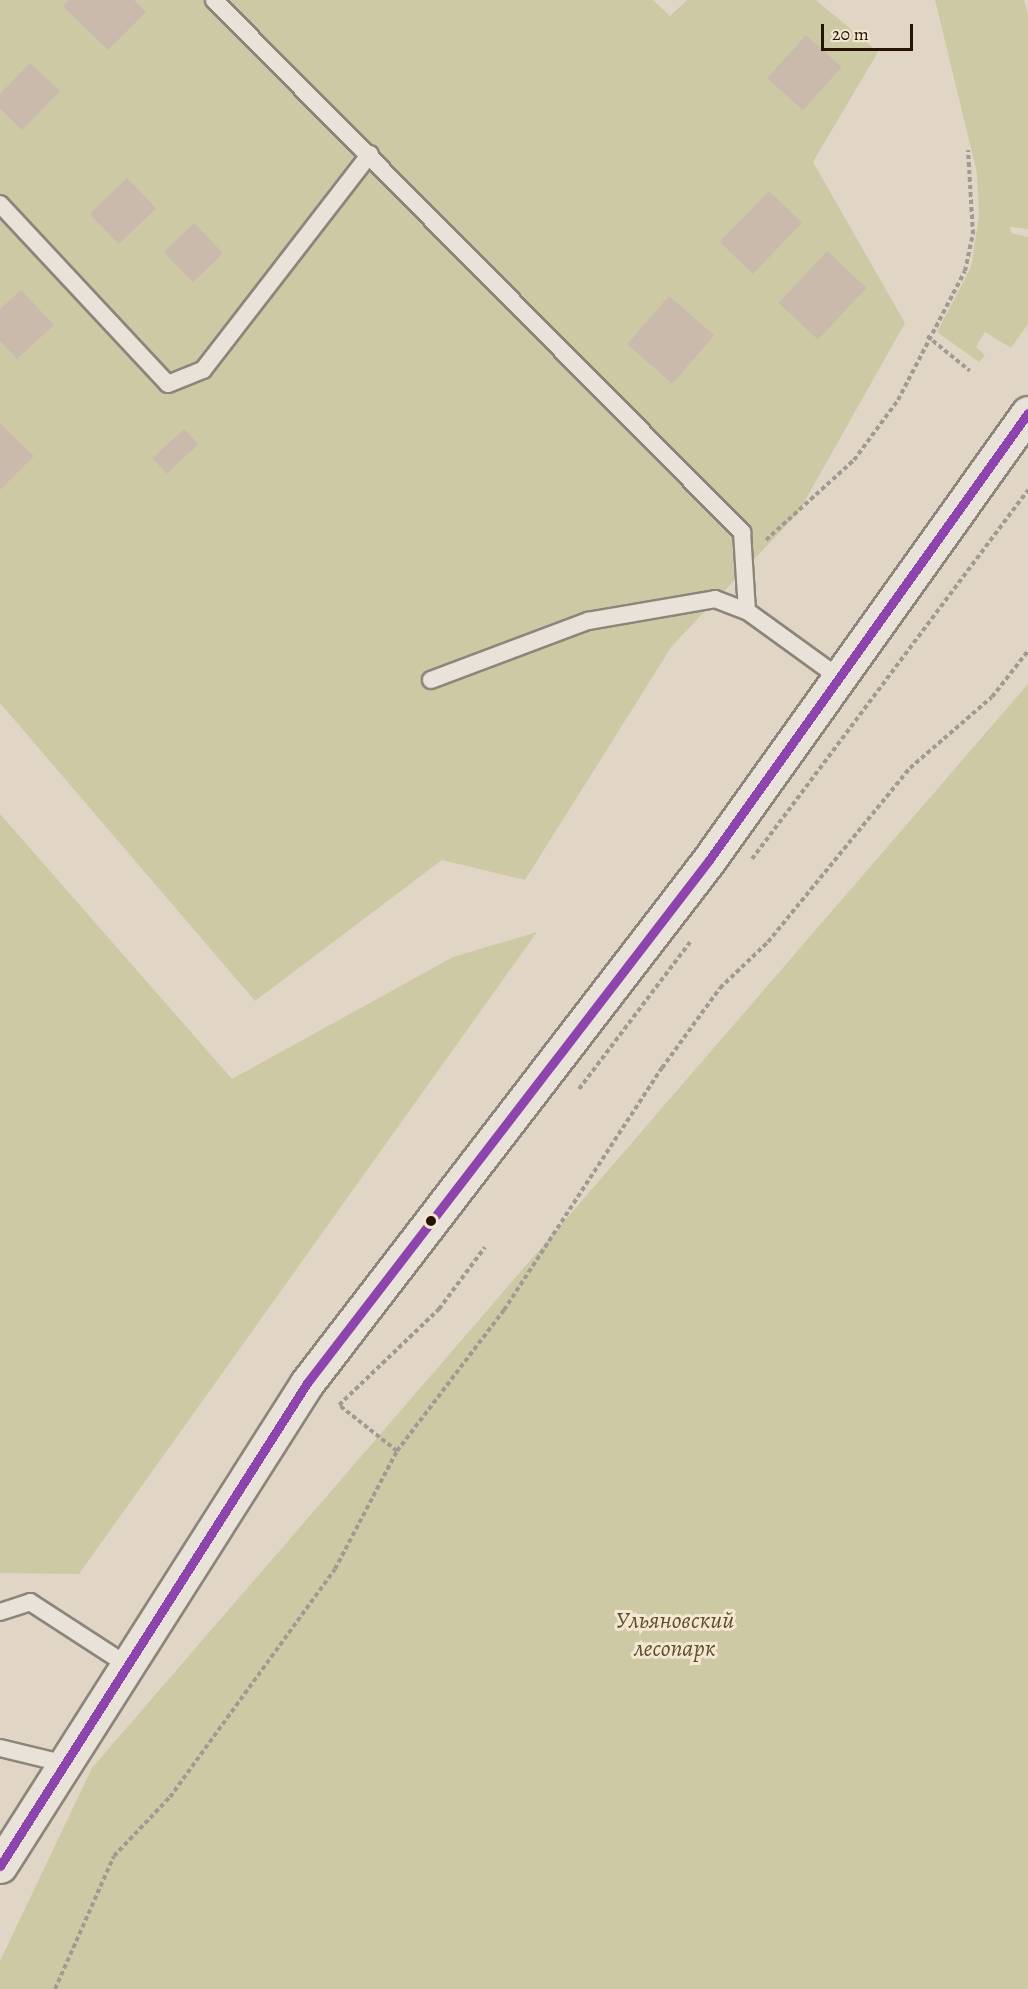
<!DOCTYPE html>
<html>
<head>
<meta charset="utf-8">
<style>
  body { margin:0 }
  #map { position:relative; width:1028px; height:1989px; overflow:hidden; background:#e1d6c5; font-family:Alegreya,serif }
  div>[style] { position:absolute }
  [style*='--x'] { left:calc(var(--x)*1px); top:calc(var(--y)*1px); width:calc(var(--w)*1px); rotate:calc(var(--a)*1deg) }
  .green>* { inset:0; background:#cec9a5 }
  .building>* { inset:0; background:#cabaac; transform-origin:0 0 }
  .path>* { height:4px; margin-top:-2px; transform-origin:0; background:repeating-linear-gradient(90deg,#a19a92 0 4.5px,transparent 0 7.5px) }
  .roads { filter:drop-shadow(2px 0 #8d857a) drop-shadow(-2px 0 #8d857a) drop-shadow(0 2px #8d857a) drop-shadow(0 -2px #8d857a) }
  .lane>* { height:16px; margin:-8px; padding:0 8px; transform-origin:8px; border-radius:8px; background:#e8e2d9 }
  .secondary>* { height:33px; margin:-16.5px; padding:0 16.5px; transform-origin:16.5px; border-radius:16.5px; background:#e8e2d9 }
  .bus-1>* { height:9px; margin:-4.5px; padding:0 4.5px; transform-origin:4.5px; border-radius:4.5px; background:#8e44ad }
  .dots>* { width:16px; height:16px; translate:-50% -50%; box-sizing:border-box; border:3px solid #f4e6d1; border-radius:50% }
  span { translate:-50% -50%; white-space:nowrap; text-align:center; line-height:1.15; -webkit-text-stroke:6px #f4e6d1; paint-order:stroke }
  .park-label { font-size:24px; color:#5a5031; font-style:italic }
  .scale { position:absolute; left:821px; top:24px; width:92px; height:27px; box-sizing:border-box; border:3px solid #241401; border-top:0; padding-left:8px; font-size:18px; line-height:21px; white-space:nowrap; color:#241401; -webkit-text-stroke:4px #f4e6d1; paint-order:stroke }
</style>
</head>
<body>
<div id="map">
  <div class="green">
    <i style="clip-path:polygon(0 0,653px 0,670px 16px,687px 0,816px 0,878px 52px,813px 162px,905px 323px,798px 513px,672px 646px,525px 880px,442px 860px,255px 1001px,0 703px)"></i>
    <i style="clip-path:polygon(935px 0,1024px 0,1028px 14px,1028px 229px,1010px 227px,1011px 233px,1028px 237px,1028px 324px,1011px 348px,985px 332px,976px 347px,985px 355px,979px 362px,937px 332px,971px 267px,979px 216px,977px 173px)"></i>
    <i style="clip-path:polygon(1028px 684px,1028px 1989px,0 1989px,0 1961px,92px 1768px)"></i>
    <i style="clip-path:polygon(0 814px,232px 1079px,453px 957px,537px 932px,79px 1574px,0 1573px)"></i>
  </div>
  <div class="building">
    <i style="clip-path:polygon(68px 0,134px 0,146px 12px,108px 50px,63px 6px)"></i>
    <i style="left:806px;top:35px;width:48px;height:58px;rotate:42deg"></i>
    <i style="clip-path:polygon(30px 63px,60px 91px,22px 130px,0 108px,0 94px)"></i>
    <i style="left:127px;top:178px;width:42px;height:52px;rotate:46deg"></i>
    <i style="left:769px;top:191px;width:46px;height:71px;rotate:44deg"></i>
    <i style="left:194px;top:223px;width:42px;height:42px;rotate:46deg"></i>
    <i style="left:827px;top:251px;width:54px;height:71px;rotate:43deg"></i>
    <i style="clip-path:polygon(21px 290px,54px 325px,17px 359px,0 341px,0 309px)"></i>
    <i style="left:669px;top:296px;width:60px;height:64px;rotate:41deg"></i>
    <i style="clip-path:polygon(0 423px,34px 456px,0 490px)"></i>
    <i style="left:184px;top:429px;width:21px;height:43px;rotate:47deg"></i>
  </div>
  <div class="path">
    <i style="--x:927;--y:336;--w:55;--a:39.1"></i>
    <i style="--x:766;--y:540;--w:119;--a:-42.3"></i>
    <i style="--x:854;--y:460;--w:74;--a:-53.7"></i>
    <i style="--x:898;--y:400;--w:145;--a:-62.6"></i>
    <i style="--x:965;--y:271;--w:38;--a:-78"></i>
    <i style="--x:973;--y:234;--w:84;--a:-93.4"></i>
    <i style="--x:752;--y:859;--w:461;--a:-53.2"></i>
    <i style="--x:579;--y:1089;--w:184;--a:-52.9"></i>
    <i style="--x:397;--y:1451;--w:74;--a:-141.6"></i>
    <i style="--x:339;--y:1405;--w:139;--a:-43.8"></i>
    <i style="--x:439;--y:1309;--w:77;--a:-53.4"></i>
    <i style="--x:55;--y:1989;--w:145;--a:-66.1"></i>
    <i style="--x:114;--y:1856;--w:81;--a:-46.5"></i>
    <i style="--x:170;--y:1797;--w:281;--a:-54.1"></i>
    <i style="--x:335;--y:1569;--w:133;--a:-62.3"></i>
    <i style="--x:397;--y:1451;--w:177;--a:-52.8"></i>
    <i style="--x:504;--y:1310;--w:289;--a:-56.9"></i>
    <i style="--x:662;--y:1068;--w:99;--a:-54.1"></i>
    <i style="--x:720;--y:988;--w:66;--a:-43.8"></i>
    <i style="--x:768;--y:942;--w:225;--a:-50.8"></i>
    <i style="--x:910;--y:768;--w:108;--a:-40.9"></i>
    <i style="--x:992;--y:697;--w:58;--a:-52"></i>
  </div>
  <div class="roads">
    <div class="lane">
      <i style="--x:214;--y:0;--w:750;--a:45.22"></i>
      <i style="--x:742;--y:532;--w:79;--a:86.4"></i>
      <i style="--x:747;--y:611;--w:116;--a:35.9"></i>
      <i style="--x:0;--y:204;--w:246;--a:47"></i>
      <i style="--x:168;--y:384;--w:38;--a:-22"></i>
      <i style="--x:203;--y:370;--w:273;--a:-52.3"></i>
      <i style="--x:431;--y:680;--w:168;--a:-20.6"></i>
      <i style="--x:588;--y:621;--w:129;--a:-9.8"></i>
      <i style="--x:715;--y:599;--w:34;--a:21"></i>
      <i style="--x:0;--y:1612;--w:32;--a:-18"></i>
      <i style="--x:30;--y:1602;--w:119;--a:33"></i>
      <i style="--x:0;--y:1748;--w:68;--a:13.6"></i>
    </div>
    <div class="secondary">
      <i style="--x:0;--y:1866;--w:572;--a:-57.56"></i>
      <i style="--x:307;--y:1383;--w:660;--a:-52.45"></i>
      <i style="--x:709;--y:860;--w:549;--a:-54.49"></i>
    </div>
  </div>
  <div class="bus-1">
    <i style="--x:0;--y:1866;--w:572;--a:-57.56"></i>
    <i style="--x:307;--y:1383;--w:660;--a:-52.45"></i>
    <i style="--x:709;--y:860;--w:549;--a:-54.49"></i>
  </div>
  <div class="dots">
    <i style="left:431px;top:1221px;background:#241401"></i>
  </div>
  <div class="park-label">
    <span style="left:675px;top:1635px">Ульяновский<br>лесопарк</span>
  </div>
  <div class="scale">20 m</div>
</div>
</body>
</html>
